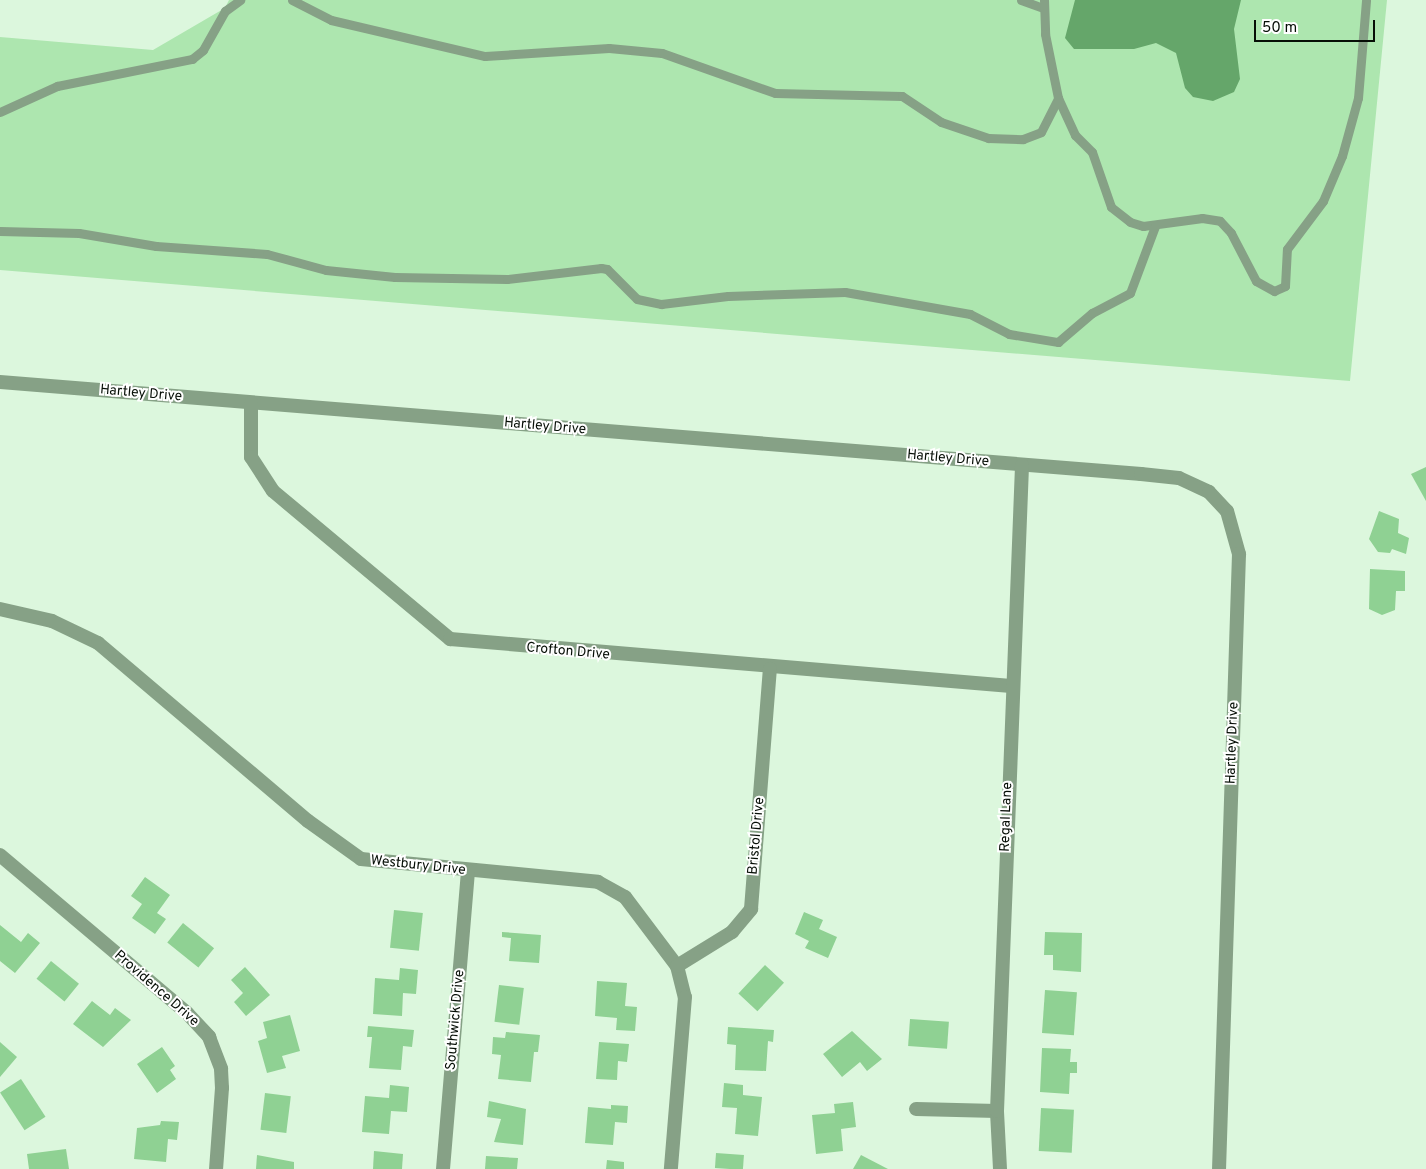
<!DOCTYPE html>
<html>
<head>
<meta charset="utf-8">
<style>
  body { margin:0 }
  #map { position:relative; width:1426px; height:1169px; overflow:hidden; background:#dcf7dd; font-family:Overpass,sans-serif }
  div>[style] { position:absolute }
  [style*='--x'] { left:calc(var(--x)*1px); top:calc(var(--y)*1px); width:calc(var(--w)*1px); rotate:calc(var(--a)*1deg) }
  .green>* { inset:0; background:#ade6af }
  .water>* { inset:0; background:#65a66a }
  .building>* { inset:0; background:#8fd193; transform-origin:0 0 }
  .service>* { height:9px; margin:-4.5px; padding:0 4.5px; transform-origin:4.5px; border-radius:4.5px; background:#86a186 }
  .minor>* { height:14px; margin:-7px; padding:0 7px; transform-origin:7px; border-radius:7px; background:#86a186 }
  span { translate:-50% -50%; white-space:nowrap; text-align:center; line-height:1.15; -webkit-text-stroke:4px #fff; paint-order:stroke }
  .street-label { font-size:14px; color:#060e06 }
  .scale { position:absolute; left:1254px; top:20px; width:121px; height:22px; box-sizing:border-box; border:2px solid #060e06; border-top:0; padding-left:6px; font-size:15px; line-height:18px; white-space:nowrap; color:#060e06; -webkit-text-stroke:4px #fff; paint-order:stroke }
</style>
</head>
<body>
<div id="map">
  <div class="green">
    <i style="clip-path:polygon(229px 0,1387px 0,1350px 381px,0 270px,0 37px,153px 50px,225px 8px)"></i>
  </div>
  <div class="water">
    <i style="clip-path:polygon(1075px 0,1241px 0,1234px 29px,1240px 79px,1234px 92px,1213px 101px,1193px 97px,1185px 88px,1176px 53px,1156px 43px,1134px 49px,1074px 49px,1065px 38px)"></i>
  </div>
  <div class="building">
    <i style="clip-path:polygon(1426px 467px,1426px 501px,1411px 474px)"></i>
    <i style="clip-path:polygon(1379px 511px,1399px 519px,1398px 533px,1409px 538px,1406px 554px,1392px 549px,1390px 553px,1378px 552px,1369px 539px)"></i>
    <i style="clip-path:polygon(1370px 569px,1405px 571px,1405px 591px,1396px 591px,1395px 610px,1382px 615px,1369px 609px)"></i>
    <i style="clip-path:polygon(145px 877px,170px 895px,157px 913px,166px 919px,155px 934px,132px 918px,142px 904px,131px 896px)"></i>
    <i style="left:394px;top:910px;width:29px;height:38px;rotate:6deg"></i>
    <i style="clip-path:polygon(804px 912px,823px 920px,819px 929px,837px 937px,828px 958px,805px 948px,809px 941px,795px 934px)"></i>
    <i style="left:183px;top:923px;width:40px;height:25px;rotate:39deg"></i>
    <i style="clip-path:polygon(0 925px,21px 942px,28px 933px,40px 943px,15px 973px,0 961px)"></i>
    <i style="clip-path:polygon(502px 932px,541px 935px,539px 963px,509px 961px,511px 938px,502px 937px)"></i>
    <i style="clip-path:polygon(1045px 932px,1082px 933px,1081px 972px,1053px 970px,1053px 955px,1044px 955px)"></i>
    <i style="left:51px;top:961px;width:36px;height:23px;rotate:39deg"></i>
    <i style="left:765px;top:965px;width:26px;height:39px;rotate:43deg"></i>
    <i style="clip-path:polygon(245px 967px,270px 995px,246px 1016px,234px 1002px,243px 993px,231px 980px)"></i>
    <i style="clip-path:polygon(400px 968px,418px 970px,416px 994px,403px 993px,402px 1016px,373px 1014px,375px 978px,399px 980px)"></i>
    <i style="clip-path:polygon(597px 981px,627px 983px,625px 1006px,637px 1007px,635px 1031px,616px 1030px,617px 1018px,595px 1016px)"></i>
    <i style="left:499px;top:985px;width:25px;height:37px;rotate:7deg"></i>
    <i style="left:1045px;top:990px;width:32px;height:43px;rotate:4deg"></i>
    <i style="clip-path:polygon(92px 1001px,110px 1015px,115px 1008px,131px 1020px,103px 1047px,73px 1024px)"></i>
    <i style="clip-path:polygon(290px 1015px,300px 1051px,282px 1056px,286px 1068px,267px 1073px,258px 1041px,267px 1038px,263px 1022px)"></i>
    <i style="left:910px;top:1019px;width:39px;height:27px;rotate:4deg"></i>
    <i style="clip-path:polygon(368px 1026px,414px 1030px,412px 1047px,403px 1046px,401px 1070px,369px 1068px,372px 1037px,367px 1037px)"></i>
    <i style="clip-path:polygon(728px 1027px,774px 1030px,773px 1042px,768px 1041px,766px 1071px,735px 1070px,736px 1045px,727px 1044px)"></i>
    <i style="clip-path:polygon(852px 1031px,882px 1059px,867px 1071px,860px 1062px,842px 1077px,823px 1054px)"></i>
    <i style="clip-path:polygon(506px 1032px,540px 1035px,538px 1052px,534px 1052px,531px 1082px,498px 1079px,501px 1055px,492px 1054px,493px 1037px,505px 1038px)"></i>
    <i style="clip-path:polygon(0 1042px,17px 1057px,0 1077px)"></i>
    <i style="clip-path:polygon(599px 1042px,629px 1044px,627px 1062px,618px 1061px,617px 1080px,596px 1079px)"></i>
    <i style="clip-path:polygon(162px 1047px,175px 1066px,170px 1070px,176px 1079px,157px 1093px,137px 1064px)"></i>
    <i style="clip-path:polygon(1042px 1048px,1071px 1049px,1070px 1062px,1077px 1062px,1077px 1073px,1070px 1073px,1069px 1094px,1040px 1092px)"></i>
    <i style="left:21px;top:1079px;width:45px;height:25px;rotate:57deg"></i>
    <i style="clip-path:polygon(724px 1083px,743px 1085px,743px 1095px,762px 1097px,758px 1136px,735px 1134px,737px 1108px,722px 1107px)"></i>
    <i style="clip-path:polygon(390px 1085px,409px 1087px,407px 1112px,391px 1111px,389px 1134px,362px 1132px,365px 1096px,389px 1098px)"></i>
    <i style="left:265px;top:1093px;width:26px;height:37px;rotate:7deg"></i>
    <i style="clip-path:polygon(489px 1101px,526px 1109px,523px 1145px,494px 1142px,501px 1119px,487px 1117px)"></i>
    <i style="clip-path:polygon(853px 1102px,856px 1127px,841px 1129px,843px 1151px,816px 1154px,812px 1115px,835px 1113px,834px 1104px)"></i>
    <i style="clip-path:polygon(611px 1105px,628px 1106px,627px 1123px,615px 1122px,613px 1145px,585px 1143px,588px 1107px,611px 1109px)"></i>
    <i style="left:1041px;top:1108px;width:33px;height:43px;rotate:3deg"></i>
    <i style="clip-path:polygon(161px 1121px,179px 1122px,177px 1140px,168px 1139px,166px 1162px,134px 1159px,137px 1128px,160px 1125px)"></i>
    <i style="clip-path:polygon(66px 1149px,69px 1169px,29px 1169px,27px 1154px)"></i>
    <i style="clip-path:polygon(374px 1151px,403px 1154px,402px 1169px,373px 1169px)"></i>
    <i style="left:716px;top:1153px;width:28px;height:15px;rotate:4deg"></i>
    <i style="clip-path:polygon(257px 1155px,294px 1162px,294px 1169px,256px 1169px)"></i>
    <i style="clip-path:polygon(861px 1155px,888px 1169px,853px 1169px)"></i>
    <i style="clip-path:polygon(486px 1156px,518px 1158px,517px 1169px,485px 1169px)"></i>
    <i style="clip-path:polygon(607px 1160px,624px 1162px,624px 1169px,606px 1169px)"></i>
  </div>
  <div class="service">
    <i style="--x:292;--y:0;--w:44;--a:27.1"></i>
    <i style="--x:331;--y:20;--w:158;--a:13.2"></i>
    <i style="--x:485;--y:56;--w:124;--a:-3.7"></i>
    <i style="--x:609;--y:48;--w:53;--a:5.4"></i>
    <i style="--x:662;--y:53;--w:120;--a:19.5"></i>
    <i style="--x:775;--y:93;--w:127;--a:1.4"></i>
    <i style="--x:902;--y:96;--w:47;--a:33.7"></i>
    <i style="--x:941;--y:122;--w:50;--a:18.8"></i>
    <i style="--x:988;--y:138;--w:35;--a:2"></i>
    <i style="--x:1023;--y:139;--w:19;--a:-21"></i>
    <i style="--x:1041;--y:132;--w:38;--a:-63"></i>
    <i style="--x:1021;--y:0;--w:23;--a:20"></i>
    <i style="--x:1044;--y:0;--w:34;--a:88"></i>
    <i style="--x:1045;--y:34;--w:65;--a:78.5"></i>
    <i style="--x:1058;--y:98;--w:41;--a:65.3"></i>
    <i style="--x:1075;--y:135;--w:24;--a:45"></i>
    <i style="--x:1092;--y:152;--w:58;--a:70.9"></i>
    <i style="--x:1111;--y:207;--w:24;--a:38"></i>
    <i style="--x:1130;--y:222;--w:14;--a:17"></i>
    <i style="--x:1143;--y:226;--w:60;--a:-7.7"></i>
    <i style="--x:1202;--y:218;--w:18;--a:9"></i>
    <i style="--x:1220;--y:221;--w:16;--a:47"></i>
    <i style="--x:1231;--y:233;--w:54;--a:62.5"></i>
    <i style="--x:1256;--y:281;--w:21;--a:29"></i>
    <i style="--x:1274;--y:291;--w:12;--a:-24"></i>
    <i style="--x:1285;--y:286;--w:37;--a:-87"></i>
    <i style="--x:1287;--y:249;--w:60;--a:-53.1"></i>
    <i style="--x:1323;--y:201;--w:49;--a:-67.1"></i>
    <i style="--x:1342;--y:156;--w:60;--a:-74.6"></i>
    <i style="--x:1358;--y:98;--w:98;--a:-85.3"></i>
    <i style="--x:0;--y:112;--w:63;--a:-24.5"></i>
    <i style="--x:57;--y:86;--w:138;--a:-11.3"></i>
    <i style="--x:192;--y:59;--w:14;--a:-39"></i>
    <i style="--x:203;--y:50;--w:45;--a:-60.6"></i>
    <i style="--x:225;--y:11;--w:19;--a:-36"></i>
    <i style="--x:0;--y:231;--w:79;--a:1.5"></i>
    <i style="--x:79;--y:233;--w:78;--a:9.6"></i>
    <i style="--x:156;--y:246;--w:111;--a:4.1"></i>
    <i style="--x:267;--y:254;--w:61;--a:15.2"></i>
    <i style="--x:326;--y:270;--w:69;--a:5.8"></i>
    <i style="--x:395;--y:277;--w:112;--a:1"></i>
    <i style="--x:507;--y:279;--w:95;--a:-6.7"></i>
    <i style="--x:601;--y:268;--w:6;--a:9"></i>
    <i style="--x:607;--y:269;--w:42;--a:45"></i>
    <i style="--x:637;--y:299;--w:25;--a:12"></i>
    <i style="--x:661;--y:304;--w:67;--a:-6.8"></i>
    <i style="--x:728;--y:296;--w:117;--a:-2"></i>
    <i style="--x:845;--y:292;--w:127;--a:10"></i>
    <i style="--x:970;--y:314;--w:44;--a:27.1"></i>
    <i style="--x:1009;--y:334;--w:50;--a:9.3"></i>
    <i style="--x:1058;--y:342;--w:45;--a:-40.5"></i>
    <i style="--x:1092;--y:313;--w:43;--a:-27.8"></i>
    <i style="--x:1130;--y:293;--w:72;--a:-69.5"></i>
  </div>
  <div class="minor">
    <i style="--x:0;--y:382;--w:1145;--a:4.61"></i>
    <i style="--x:1141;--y:474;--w:38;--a:6"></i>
    <i style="--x:1179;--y:478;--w:33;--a:25"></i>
    <i style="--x:1209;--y:492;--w:26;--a:47"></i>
    <i style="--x:1227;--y:511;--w:45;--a:74.4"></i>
    <i style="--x:1239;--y:554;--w:615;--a:91.86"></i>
    <i style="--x:251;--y:403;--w:54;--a:90"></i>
    <i style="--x:251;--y:457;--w:40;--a:57.1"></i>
    <i style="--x:273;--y:491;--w:231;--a:39.9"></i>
    <i style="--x:450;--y:639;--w:563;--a:4.79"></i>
    <i style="--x:0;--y:609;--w:53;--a:13"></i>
    <i style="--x:52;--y:621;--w:51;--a:25.6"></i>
    <i style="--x:98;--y:643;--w:275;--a:40.3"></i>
    <i style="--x:308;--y:821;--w:65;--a:35.6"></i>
    <i style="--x:361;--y:859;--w:238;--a:5.5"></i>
    <i style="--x:598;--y:882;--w:31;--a:29"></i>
    <i style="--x:625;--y:897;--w:86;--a:53"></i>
    <i style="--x:677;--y:966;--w:32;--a:76"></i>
    <i style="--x:685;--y:997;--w:173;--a:94.7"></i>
    <i style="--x:0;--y:855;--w:245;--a:40.2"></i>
    <i style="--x:187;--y:1013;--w:33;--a:47"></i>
    <i style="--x:209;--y:1037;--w:34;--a:69"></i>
    <i style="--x:221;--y:1069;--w:19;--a:87"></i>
    <i style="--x:222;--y:1088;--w:81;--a:94.2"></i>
    <i style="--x:677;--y:966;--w:65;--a:-31.7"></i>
    <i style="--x:732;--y:932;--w:30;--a:-50"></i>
    <i style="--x:751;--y:909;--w:241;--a:-85.5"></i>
    <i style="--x:916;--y:1109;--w:81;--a:1.4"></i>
    <i style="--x:443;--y:1169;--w:299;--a:-85.2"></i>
    <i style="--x:1000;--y:1169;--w:58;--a:-93"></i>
    <i style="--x:997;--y:1111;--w:646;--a:-87.78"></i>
  </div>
  <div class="street-label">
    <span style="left:141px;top:394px;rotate:5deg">Hartley Drive</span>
    <span style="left:545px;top:427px;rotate:5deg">Hartley Drive</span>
    <span style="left:948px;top:459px;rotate:5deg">Hartley Drive</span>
    <span style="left:568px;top:652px;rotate:5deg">Crofton Drive</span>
    <span style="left:1233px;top:743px;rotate:-88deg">Hartley Drive</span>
    <span style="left:1007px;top:817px;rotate:-88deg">Regal Lane</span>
    <span style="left:757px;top:836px;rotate:-85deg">Bristol Drive</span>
    <span style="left:418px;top:866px;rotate:6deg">Westbury Drive</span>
    <span style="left:156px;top:989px;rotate:41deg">Providence Drive</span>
    <span style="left:456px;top:1020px;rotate:-85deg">Southwick Drive</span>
  </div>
  <div class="scale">50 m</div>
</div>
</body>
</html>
